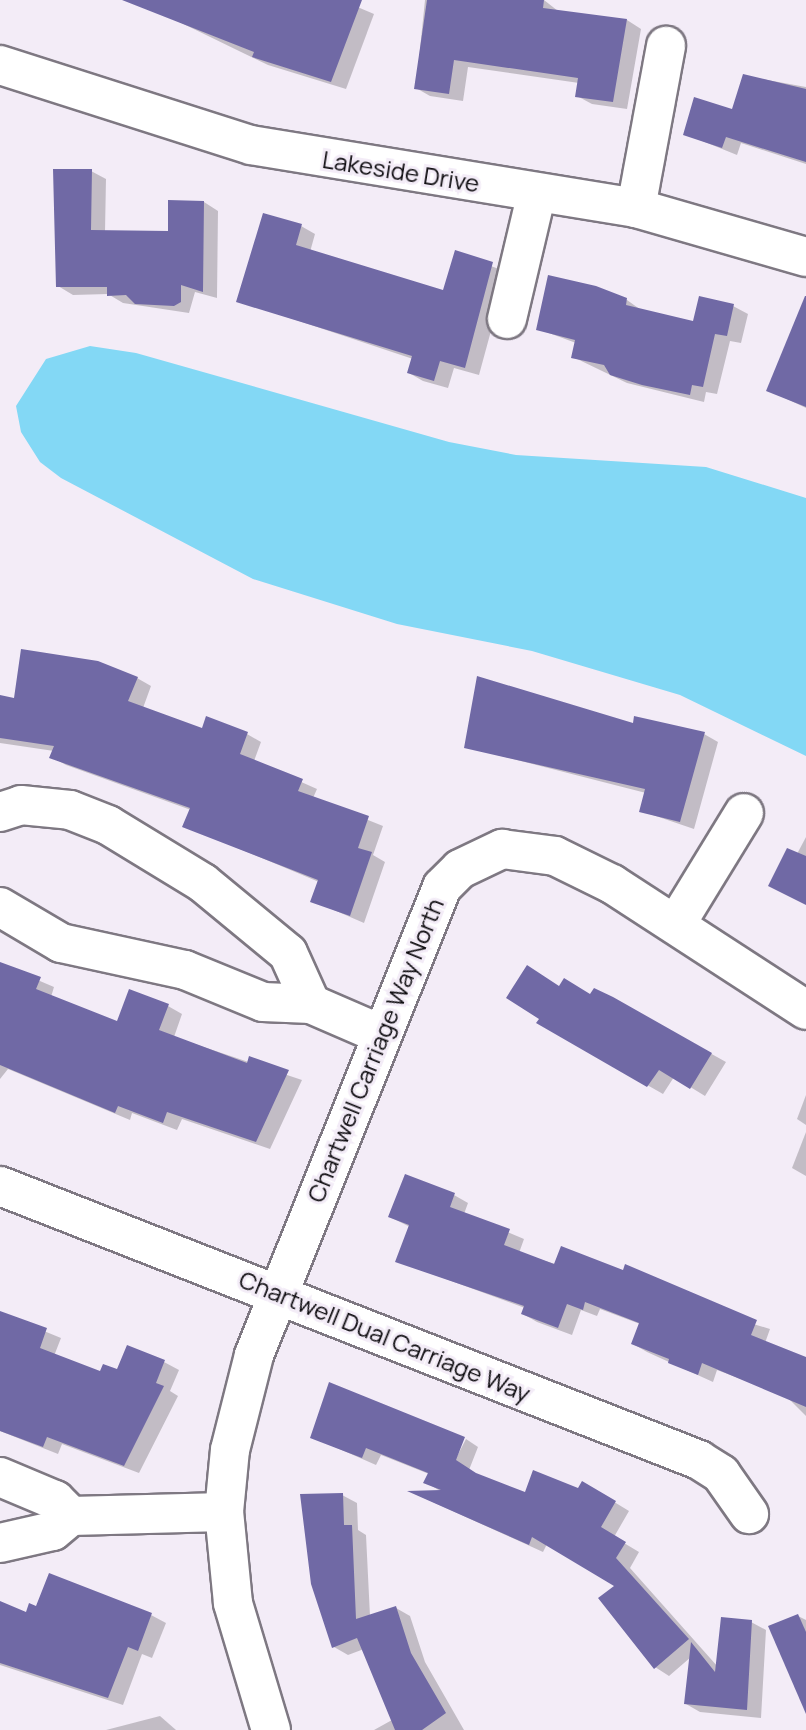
<!DOCTYPE html>
<html>
<head>
<meta charset="utf-8">
<style>
  body { margin:0 }
  #map { position:relative; width:806px; height:1730px; overflow:hidden; background:#f3ecf7; font-family:Manrope,sans-serif }
  div>[style] { position:absolute }
  [style*='--x'] { left:calc(var(--x)*1px); top:calc(var(--y)*1px); width:calc(var(--w)*1px); rotate:calc(var(--a)*1deg) }
  .water>* { inset:0; background:#83d8f5 }
  .shadow>* { inset:0; background:#0003 }
  .building>* { inset:0; background:#7069a5 }
  .roads { filter:drop-shadow(2px 0 #7e7882) drop-shadow(-2px 0 #7e7882) drop-shadow(0 2px #7e7882) drop-shadow(0 -2px #7e7882) }
  .minor>* { height:38px; margin:-19px; padding:0 19px; transform-origin:19px; border-radius:19px; background:#fff }
  span { translate:-50% -50%; white-space:nowrap; text-align:center; line-height:1.15; -webkit-text-stroke:6px #f3ecf7; paint-order:stroke }
  .street-label { font-size:24px; color:#0e0c10 }
</style>
</head>
<body>
<div id="map">
  <div class="water">
    <i style="clip-path:polygon(90px 346px,136px 353px,449px 442px,516px 455px,706px 467px,806px 498px,806px 756px,680px 695px,532px 651px,397px 624px,253px 579px,61px 478px,40px 462px,21px 432px,16px 406px,46px 359px)"></i>
  </div>
  <div class="shadow">
    <i style="clip-path:polygon(134px 0,341px 0,374px 14px,346px 89px,268px 65px)"></i>
    <i style="clip-path:polygon(425px 0,544px 0,558px 11px,627px 20px,641px 29px,627px 109px,592px 104px,577px 96px,579px 83px,468px 67px,463px 101px,430px 96px,416px 88px)"></i>
    <i style="clip-path:polygon(745px 76px,806px 87px,806px 164px,741px 143px,737px 155px,685px 134px,733px 111px)"></i>
    <i style="clip-path:polygon(91px 171px,106px 179px,105px 232px,170px 233px,204px 202px,218px 211px,217px 298px,195px 292px,189px 313px,123px 303px,108px 294px,73px 295px,58px 286px)"></i>
    <i style="clip-path:polygon(301px 226px,315px 234px,310px 252px,445px 292px,456px 253px,507px 272px,479px 375px,454px 368px,448px 388px,423px 381px,409px 373px,413px 359px,239px 301px)"></i>
    <i style="clip-path:polygon(627px 300px,641px 310px,695px 323px,733px 306px,748px 314px,741px 343px,730px 341px,717px 394px,706px 392px,704px 402px,627px 383px,573px 357px,576px 343px,538px 329px)"></i>
    <i style="clip-path:polygon(806px 344px,806px 408px,768px 390px)"></i>
    <i style="clip-path:polygon(137px 678px,151px 686px,143px 708px,203px 730px,247px 734px,261px 742px,254px 761px,317px 789px,313px 798px,383px 826px,373px 855px,385px 862px,364px 923px,313px 901px,319px 882px,185px 826px,191px 810px,66px 765px,52px 757px,54px 751px,0 743px,0 696px,15px 700px)"></i>
    <i style="clip-path:polygon(634px 725px,704px 734px,718px 742px,694px 829px,641px 811px,646px 793px,466px 747px)"></i>
    <i style="clip-path:polygon(806px 837px,806px 904px,797px 854px)"></i>
    <i style="clip-path:polygon(0 964px,54px 987px,51px 997px,118px 1024px,168px 1006px,182px 1014px,174px 1037px,302px 1080px,270px 1149px,182px 1119px,177px 1130px,132px 1113px,130px 1120px,8px 1069px,0 1079px)"></i>
    <i style="clip-path:polygon(560px 988px,613px 999px,726px 1062px,705px 1096px,674px 1077px,663px 1094px,538px 1023px)"></i>
    <i style="clip-path:polygon(806px 1095px,806px 1125px,797px 1119px)"></i>
    <i style="clip-path:polygon(806px 1132px,806px 1176px,792px 1168px)"></i>
    <i style="clip-path:polygon(454px 1195px,468px 1203px,464px 1214px,524px 1239px,519px 1253px,770px 1329px,765px 1343px,806px 1359px,806px 1416px,786px 1396px,717px 1370px,713px 1382px,647px 1352px,633px 1344px,640px 1324px,600px 1309px,597px 1316px,581px 1310px,572px 1335px,537px 1322px,523px 1314px,525px 1308px,397px 1261px,410px 1227px,390px 1217px)"></i>
    <i style="clip-path:polygon(0 1313px,61px 1338px,54px 1356px,101px 1374px,164px 1362px,179px 1370px,170px 1391px,178px 1396px,139px 1473px,62px 1444px,58px 1454px,0 1431px)"></i>
    <i style="clip-path:polygon(330px 1385px,451px 1468px,466px 1439px,478px 1447px,469px 1470px,478px 1475px,526px 1494px,579px 1490px,583px 1483px,629px 1511px,614px 1537px,639px 1552px,630px 1568px,718px 1667px,751px 1622px,766px 1630px,761px 1718px,700px 1712px,686px 1704px,691px 1657px,669px 1676px,655px 1667px,617px 1585px,547px 1544px,543px 1552px,413px 1493px,442px 1492px,425px 1482px,429px 1474px,381px 1455px,376px 1465px,312px 1437px)"></i>
    <i style="clip-path:polygon(342px 1495px,357px 1503px,358px 1530px,366px 1535px,370px 1616px,396px 1608px,410px 1616px,425px 1662px,464px 1730px,374px 1730px,392px 1720px,364px 1649px,348px 1655px,334px 1647px)"></i>
    <i style="clip-path:polygon(0 1603px,27px 1614px,37px 1608px,151px 1615px,166px 1623px,152px 1658px,142px 1654px,123px 1705px,0 1665px)"></i>
    <i style="clip-path:polygon(798px 1616px,806px 1620px,806px 1702px)"></i>
    <i style="clip-path:polygon(160px 1716px,176px 1730px,106px 1730px)"></i>
  </div>
  <div class="building">
    <i style="clip-path:polygon(122px 0,362px 0,331px 82px,252px 57px,254px 52px)"></i>
    <i style="clip-path:polygon(427px 0,544px 0,543px 8px,627px 19px,613px 102px,575px 97px,578px 78px,454px 60px,449px 94px,414px 89px)"></i>
    <i style="clip-path:polygon(743px 74px,806px 89px,806px 162px,726px 137px,722px 148px,683px 135px,694px 97px,732px 109px)"></i>
    <i style="clip-path:polygon(53px 169px,92px 169px,91px 230px,168px 231px,168px 200px,204px 201px,203px 292px,181px 285px,181px 302px,174px 306px,135px 304px,126px 295px,107px 296px,107px 287px,56px 287px)"></i>
    <i style="clip-path:polygon(263px 213px,302px 224px,296px 245px,443px 290px,455px 250px,493px 262px,465px 368px,440px 361px,434px 381px,407px 373px,412px 356px,236px 302px)"></i>
    <i style="clip-path:polygon(548px 275px,596px 286px,627px 298px,626px 305px,693px 321px,699px 296px,734px 304px,727px 336px,715px 334px,703px 387px,692px 385px,690px 395px,642px 385px,610px 375px,604px 365px,571px 358px,575px 340px,536px 330px)"></i>
    <i style="clip-path:polygon(805px 296px,806px 296px,806px 407px,766px 391px)"></i>
    <i style="clip-path:polygon(21px 649px,98px 661px,138px 677px,128px 701px,202px 728px,206px 716px,248px 732px,240px 754px,303px 779px,298px 791px,369px 816px,358px 848px,372px 852px,350px 916px,310px 902px,318px 880px,182px 827px,190px 808px,49px 758px,54px 746px,0 738px,0 695px,14px 698px)"></i>
    <i style="clip-path:polygon(477px 676px,633px 723px,634px 716px,705px 732px,680px 822px,639px 812px,645px 789px,464px 748px)"></i>
    <i style="clip-path:polygon(787px 848px,806px 856px,806px 905px,768px 886px)"></i>
    <i style="clip-path:polygon(0 962px,41px 977px,36px 989px,117px 1021px,129px 989px,169px 1004px,159px 1030px,247px 1063px,249px 1056px,289px 1070px,256px 1142px,167px 1112px,163px 1123px,118px 1106px,115px 1113px,0 1065px)"></i>
    <i style="clip-path:polygon(527px 965px,559px 986px,564px 978px,590px 994px,594px 988px,613px 997px,712px 1053px,690px 1089px,659px 1070px,647px 1087px,536px 1023px,539px 1019px,506px 998px)"></i>
    <i style="clip-path:polygon(405px 1174px,455px 1193px,450px 1207px,510px 1229px,504px 1245px,554px 1264px,561px 1246px,623px 1270px,625px 1264px,757px 1320px,751px 1335px,806px 1357px,806px 1407px,702px 1363px,698px 1375px,668px 1363px,669px 1359px,631px 1344px,639px 1323px,585px 1302px,583px 1310px,567px 1304px,558px 1328px,521px 1314px,524px 1306px,395px 1262px,409px 1225px,388px 1217px)"></i>
    <i style="clip-path:polygon(0 1311px,47px 1328px,40px 1348px,100px 1371px,103px 1364px,117px 1369px,127px 1345px,165px 1360px,156px 1383px,164px 1386px,124px 1466px,47px 1437px,43px 1447px,0 1431px)"></i>
    <i style="clip-path:polygon(329px 1382px,465px 1437px,456px 1460px,476px 1473px,525px 1492px,533px 1470px,578px 1488px,582px 1481px,616px 1501px,601px 1527px,626px 1542px,616px 1558px,689px 1639px,654px 1669px,598px 1598px,614px 1586px,532px 1537px,529px 1545px,407px 1491px,441px 1490px,423px 1483px,428px 1473px,366px 1448px,362px 1458px,310px 1438px)"></i>
    <i style="clip-path:polygon(343px 1493px,344px 1525px,352px 1525px,356px 1619px,396px 1606px,411px 1653px,446px 1713px,422px 1730px,395px 1730px,357px 1638px,332px 1648px,311px 1584px,300px 1494px)"></i>
    <i style="clip-path:polygon(49px 1573px,152px 1613px,138px 1651px,128px 1647px,108px 1698px,0 1663px,0 1601px,26px 1612px,29px 1603px,36px 1606px)"></i>
    <i style="clip-path:polygon(798px 1614px,806px 1632px,806px 1714px,768px 1626px)"></i>
    <i style="clip-path:polygon(721px 1617px,752px 1620px,747px 1710px,684px 1704px,691px 1642px,715px 1672px)"></i>
  </div>
  <div class="roads">
    <div class="minor">
      <i style="--x:0;--y:65;--w:263;--a:17.7"></i>
      <i style="--x:251;--y:145;--w:390;--a:9.3"></i>
      <i style="--x:636;--y:208;--w:177;--a:16.1"></i>
      <i style="--x:636;--y:208;--w:165;--a:-79.5"></i>
      <i style="--x:507;--y:319;--w:130;--a:-76.7"></i>
      <i style="--x:0;--y:812;--w:22;--a:-18"></i>
      <i style="--x:21;--y:805;--w:49;--a:5.8"></i>
      <i style="--x:70;--y:810;--w:41;--a:21.5"></i>
      <i style="--x:108;--y:825;--w:111;--a:31.4"></i>
      <i style="--x:203;--y:883;--w:110;--a:39.5"></i>
      <i style="--x:288;--y:953;--w:56;--a:65.7"></i>
      <i style="--x:0;--y:907;--w:71;--a:30.5"></i>
      <i style="--x:61;--y:943;--w:127;--a:12.3"></i>
      <i style="--x:185;--y:970;--w:84;--a:22.3"></i>
      <i style="--x:263;--y:1002;--w:48;--a:2.4"></i>
      <i style="--x:311;--y:1004;--w:73;--a:23.4"></i>
      <i style="--x:676;--y:924;--w:130;--a:-58.5"></i>
      <i style="--x:0;--y:1186;--w:751;--a:21.4"></i>
      <i style="--x:699;--y:1460;--w:26;--a:32"></i>
      <i style="--x:721;--y:1474;--w:49;--a:55"></i>
      <i style="--x:0;--y:1477;--w:60;--a:22.7"></i>
      <i style="--x:55;--y:1500;--w:23;--a:45"></i>
      <i style="--x:0;--y:1543;--w:54;--a:-12.8"></i>
      <i style="--x:53;--y:1531;--w:23;--a:-40"></i>
      <i style="--x:71;--y:1516;--w:153;--a:-1.5"></i>
      <i style="--x:271;--y:1730;--w:133;--a:-106.7"></i>
      <i style="--x:233;--y:1603;--w:91;--a:-95.6"></i>
      <i style="--x:224;--y:1512;--w:62;--a:-84.5"></i>
      <i style="--x:230;--y:1450;--w:98;--a:-75.8"></i>
      <i style="--x:254;--y:1355;--w:504;--a:-68.11"></i>
      <i style="--x:442;--y:887;--w:25;--a:-45"></i>
      <i style="--x:460;--y:869;--w:47;--a:-25.5"></i>
      <i style="--x:502;--y:849;--w:53;--a:7.5"></i>
      <i style="--x:555;--y:856;--w:64;--a:26.2"></i>
      <i style="--x:612;--y:884;--w:231;--a:33"></i>
    </div>
  </div>
  <div class="street-label">
    <span style="left:401px;top:171px;rotate:9deg">Lakeside Drive</span>
    <span style="left:375px;top:1050px;rotate:-68deg">Chartwell Carriage Way North</span>
    <span style="left:385px;top:1336px;rotate:22deg">Chartwell Dual Carriage Way</span>
  </div>
</div>
</body>
</html>
